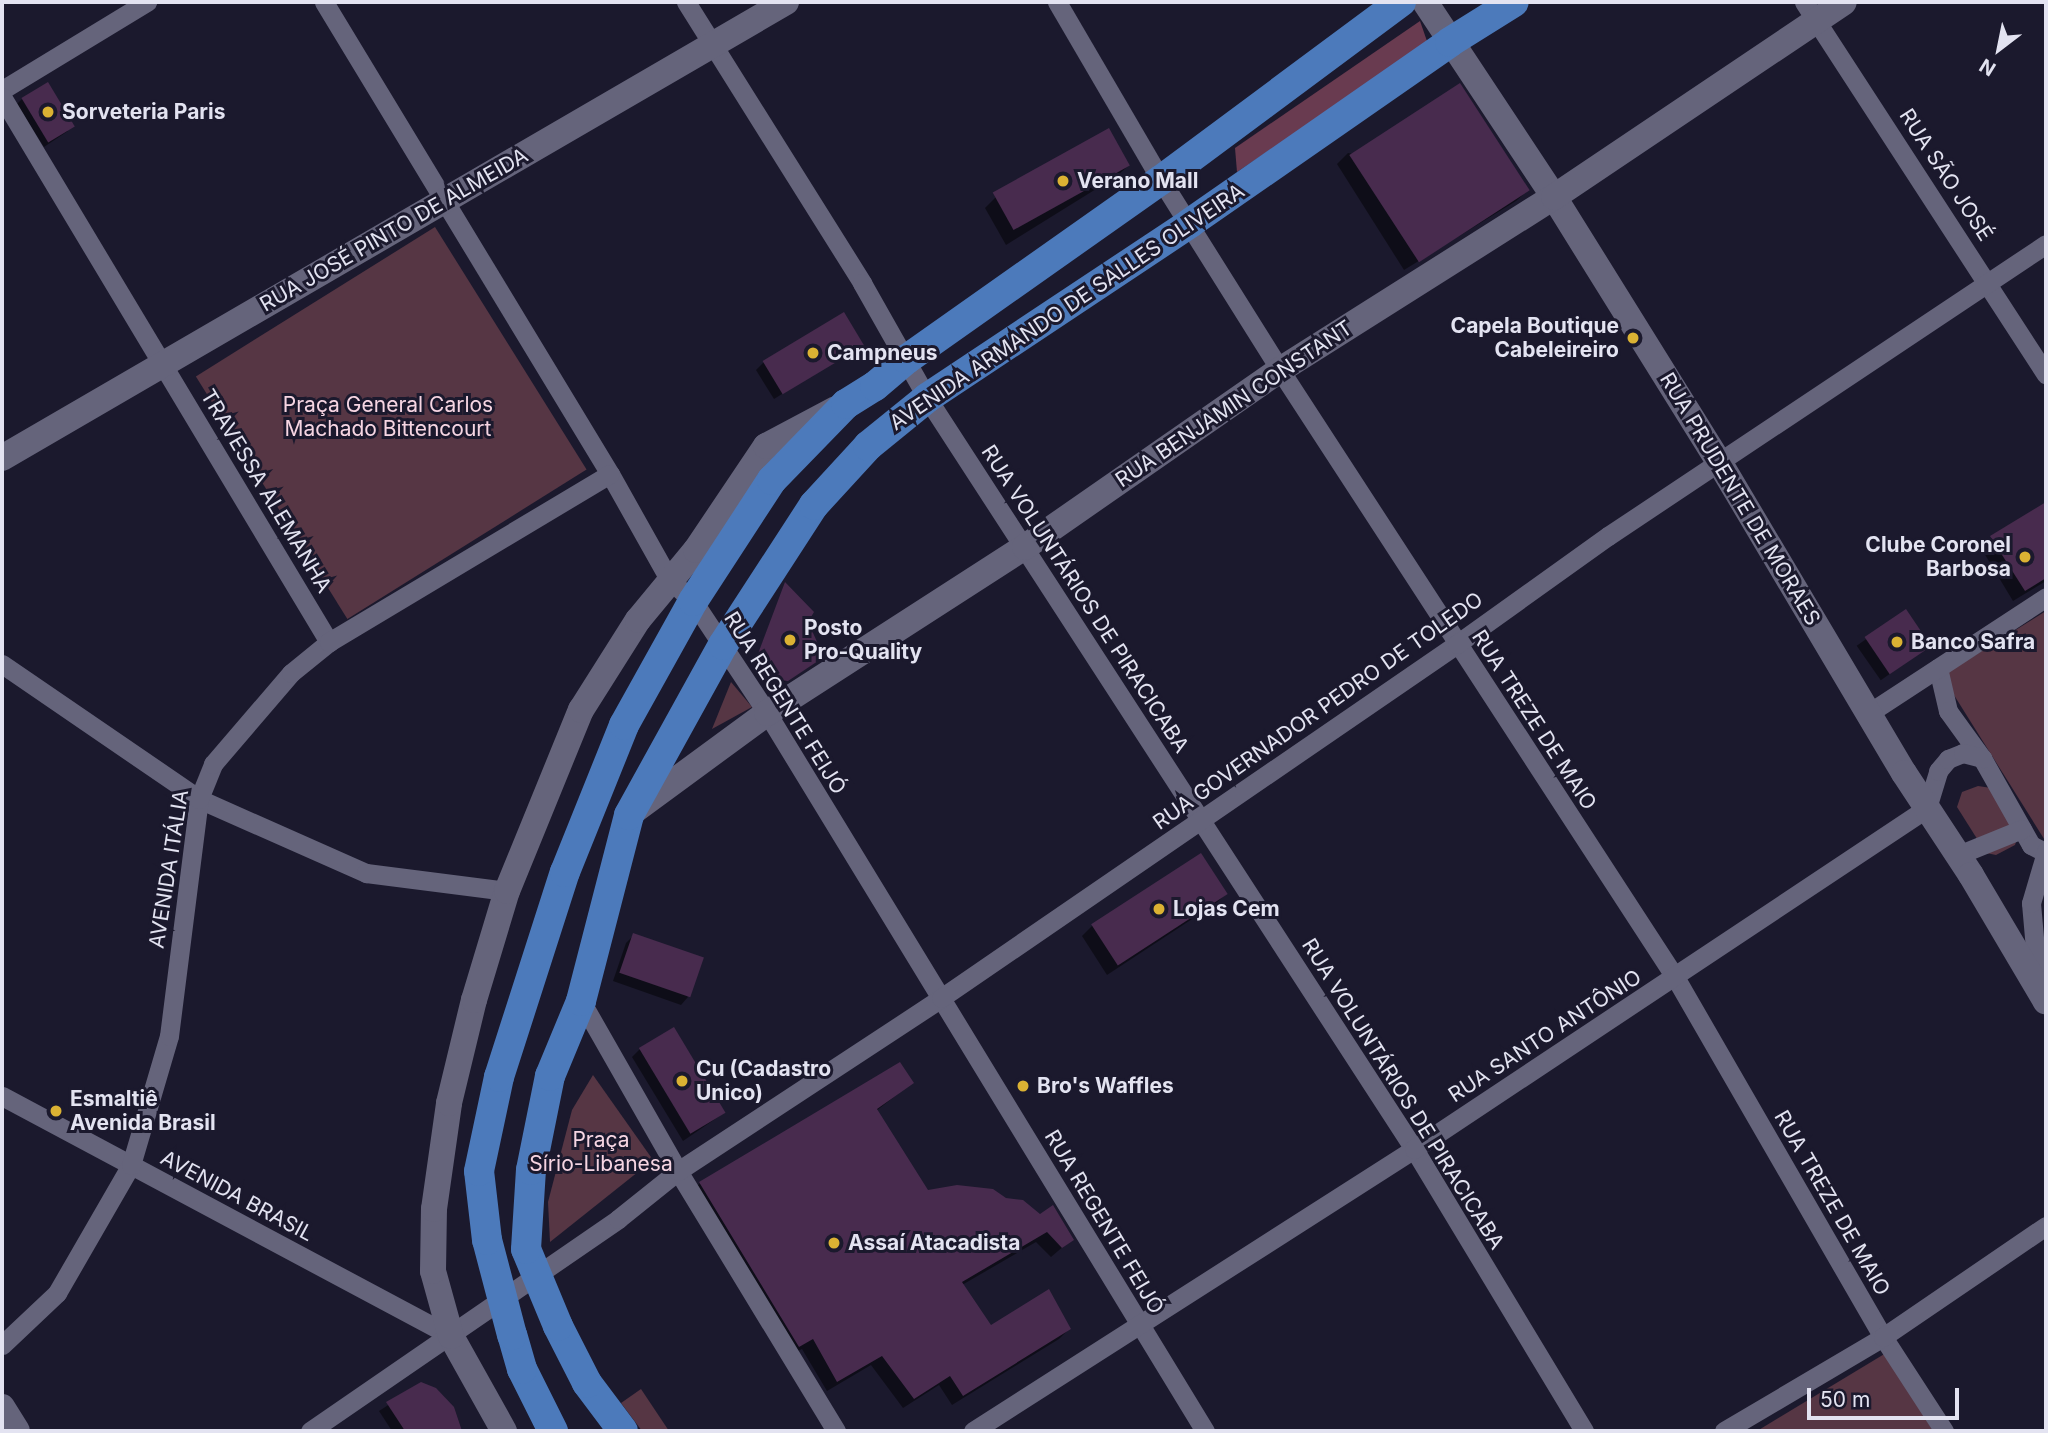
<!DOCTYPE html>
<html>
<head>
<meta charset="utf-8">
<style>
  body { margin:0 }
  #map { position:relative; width:2048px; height:1433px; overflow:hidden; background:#1b192d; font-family:Inter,sans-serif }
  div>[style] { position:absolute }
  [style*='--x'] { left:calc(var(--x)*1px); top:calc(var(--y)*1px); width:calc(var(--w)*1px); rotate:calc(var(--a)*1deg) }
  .green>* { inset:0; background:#563644; transform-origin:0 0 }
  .forest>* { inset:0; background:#693b50 }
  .shadow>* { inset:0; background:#0007; transform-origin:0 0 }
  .building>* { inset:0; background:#482b4e; transform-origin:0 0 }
  .street>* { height:19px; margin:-9.5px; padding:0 9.5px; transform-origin:9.5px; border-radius:9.5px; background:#65647b }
  .secondary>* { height:26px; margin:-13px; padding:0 13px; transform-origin:13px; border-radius:13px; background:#65647b }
  .primary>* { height:30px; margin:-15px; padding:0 15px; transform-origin:15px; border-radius:15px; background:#4c7abb }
  .dots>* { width:19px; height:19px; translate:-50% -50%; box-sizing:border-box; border:4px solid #1b192d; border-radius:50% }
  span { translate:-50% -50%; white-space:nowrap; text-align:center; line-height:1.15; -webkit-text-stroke:6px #1b192d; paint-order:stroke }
  .poi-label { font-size:21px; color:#e3e3f1; font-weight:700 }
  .left { translate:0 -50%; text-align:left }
  .right { translate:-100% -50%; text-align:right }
  .street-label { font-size:21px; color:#e3e3f1 }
  .park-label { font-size:21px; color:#f6d5e2 }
  .frame { position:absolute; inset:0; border:4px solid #e3e3f1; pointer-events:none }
  .north { position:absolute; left:1964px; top:14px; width:70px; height:70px; -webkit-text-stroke:5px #1b192d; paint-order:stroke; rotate:212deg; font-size:19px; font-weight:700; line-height:28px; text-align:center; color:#e3e3f1 }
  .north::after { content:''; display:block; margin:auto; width:24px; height:32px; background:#e3e3f1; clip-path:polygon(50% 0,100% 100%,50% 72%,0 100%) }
  .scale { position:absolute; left:1807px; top:1388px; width:152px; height:32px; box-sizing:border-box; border:4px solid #e3e3f1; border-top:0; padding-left:9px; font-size:21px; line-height:24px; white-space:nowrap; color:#e3e3f1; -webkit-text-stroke:5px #1b192d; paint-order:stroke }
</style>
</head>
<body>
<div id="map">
  <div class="green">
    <i style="left:435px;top:227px;width:286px;height:282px;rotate:58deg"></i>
    <i style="clip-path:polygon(2046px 611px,2046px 842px,1942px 676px)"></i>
    <i style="clip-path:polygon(731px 682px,752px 707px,712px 729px)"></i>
    <i style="clip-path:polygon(1978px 786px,1998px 789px,2021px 827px,2015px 845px,1996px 855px,1986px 853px,1957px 807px,1962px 792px)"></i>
    <i style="clip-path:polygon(593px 1075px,653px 1160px,550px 1242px,548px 1202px,572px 1110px)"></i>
    <i style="clip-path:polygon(1886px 1353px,1933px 1431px,1757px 1431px)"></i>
    <i style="clip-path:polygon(641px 1389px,669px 1431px,642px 1431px,621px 1403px)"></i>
  </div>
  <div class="forest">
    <i style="clip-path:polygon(1420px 21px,1428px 44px,1237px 172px,1235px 148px)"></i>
  </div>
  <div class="shadow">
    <i style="clip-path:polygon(22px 99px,68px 131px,44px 147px,17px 104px)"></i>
    <i style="clip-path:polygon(1348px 153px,1527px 191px,1516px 201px,1404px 270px,1337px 164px)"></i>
    <i style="clip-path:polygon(1128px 166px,1117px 176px,1006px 245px,985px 208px,996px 197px)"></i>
    <i style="clip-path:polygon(861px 345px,774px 399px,756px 370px,764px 362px)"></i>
    <i style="clip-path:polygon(2046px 504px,2046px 581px,2013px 601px,1981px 548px,1992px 538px)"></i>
    <i style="clip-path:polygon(785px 585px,820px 659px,784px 682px,767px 680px,755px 662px)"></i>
    <i style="left:1905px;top:612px;width:42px;height:59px;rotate:55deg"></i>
    <i style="clip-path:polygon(1200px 855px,1226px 894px,1215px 904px,1107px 975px,1082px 936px,1092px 926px)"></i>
    <i style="clip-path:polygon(634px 935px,688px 997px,681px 1005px,613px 981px,626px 943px)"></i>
    <i style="clip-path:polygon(640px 1049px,724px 1113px,683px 1141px,632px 1057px)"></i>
    <i style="clip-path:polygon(912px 1083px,876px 1111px,928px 1192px,1072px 1239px,1051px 1257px,1036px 1242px,962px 1285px,990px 1327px,1069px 1329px,1059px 1339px,952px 1405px,939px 1385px,903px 1408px,871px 1365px,827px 1391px,802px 1349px,788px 1356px,689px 1194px,700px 1183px)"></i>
    <i style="clip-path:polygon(421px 1384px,452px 1408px,460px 1431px,392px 1431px,379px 1411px)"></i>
  </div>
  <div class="building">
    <i style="left:48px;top:82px;width:52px;height:31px;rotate:59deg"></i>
    <i style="left:1460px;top:83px;width:128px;height:132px;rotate:57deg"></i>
    <i style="left:1109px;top:128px;width:43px;height:133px;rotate:61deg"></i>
    <i style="left:844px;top:312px;width:39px;height:95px;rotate:59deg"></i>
    <i style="clip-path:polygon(2046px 502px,2046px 578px,2025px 591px,1990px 536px)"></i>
    <i style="clip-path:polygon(785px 582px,814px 612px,808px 622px,824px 657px,788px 681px,769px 679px,756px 659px)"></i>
    <i style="left:1906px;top:609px;width:45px;height:50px;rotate:56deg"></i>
    <i style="left:1201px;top:853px;width:49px;height:131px;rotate:57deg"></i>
    <i style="left:633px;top:933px;width:75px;height:42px;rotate:19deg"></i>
    <i style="left:674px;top:1027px;width:100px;height:41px;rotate:59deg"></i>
    <i style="clip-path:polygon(900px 1062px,914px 1083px,877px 1109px,928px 1190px,957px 1185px,993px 1189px,1006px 1198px,1023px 1200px,1040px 1214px,1053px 1205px,1074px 1240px,1062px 1248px,1047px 1232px,962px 1282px,991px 1325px,1049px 1289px,1071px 1329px,963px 1396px,950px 1376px,914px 1399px,882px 1356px,837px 1382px,813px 1339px,799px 1347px,699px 1182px)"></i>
    <i style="clip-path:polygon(421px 1382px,436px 1388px,454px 1407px,462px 1431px,405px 1431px,386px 1402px)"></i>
  </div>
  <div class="street">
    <i style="--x:324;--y:2;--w:552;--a:58.79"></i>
    <i style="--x:610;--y:474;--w:120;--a:60.7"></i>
    <i style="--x:669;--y:579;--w:33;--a:43"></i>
    <i style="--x:693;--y:601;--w:134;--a:56.5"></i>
    <i style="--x:767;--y:713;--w:841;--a:58.62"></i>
    <i style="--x:686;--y:2;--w:332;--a:57.9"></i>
    <i style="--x:862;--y:283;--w:132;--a:60.5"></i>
    <i style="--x:927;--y:398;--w:895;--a:57.04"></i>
    <i style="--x:1414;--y:1149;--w:329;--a:58.9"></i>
    <i style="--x:1057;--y:2;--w:206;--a:59.7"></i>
    <i style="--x:1161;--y:180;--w:224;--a:57.9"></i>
    <i style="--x:1280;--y:370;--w:724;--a:56.95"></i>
    <i style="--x:1675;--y:977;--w:416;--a:60"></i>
    <i style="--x:1883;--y:1337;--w:112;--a:57"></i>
    <i style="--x:1804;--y:2;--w:444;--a:57"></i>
    <i style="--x:2;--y:90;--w:170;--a:-31.3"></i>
    <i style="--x:2;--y:97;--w:636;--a:59.04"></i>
    <i style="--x:2;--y:664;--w:239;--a:34.4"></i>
    <i style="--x:199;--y:799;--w:183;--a:23.9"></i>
    <i style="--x:366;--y:873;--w:142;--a:7.3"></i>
    <i style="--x:1938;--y:668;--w:44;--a:76.9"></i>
    <i style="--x:1948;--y:711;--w:58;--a:54.1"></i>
    <i style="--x:1982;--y:758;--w:100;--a:60.6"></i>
    <i style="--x:2031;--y:845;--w:16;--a:27"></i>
    <i style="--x:1869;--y:713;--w:212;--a:-33.2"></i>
    <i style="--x:1958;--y:855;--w:69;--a:-22.1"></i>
    <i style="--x:2038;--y:983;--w:80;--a:-95"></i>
    <i style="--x:2031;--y:903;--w:53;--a:-73.6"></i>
    <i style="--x:581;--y:1001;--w:196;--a:60.3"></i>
    <i style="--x:678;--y:1171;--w:304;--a:58.7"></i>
    <i style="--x:2;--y:1096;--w:509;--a:28.13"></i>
    <i style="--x:2;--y:1345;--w:76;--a:-43.4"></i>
    <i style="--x:57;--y:1293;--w:148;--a:-60"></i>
    <i style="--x:131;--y:1165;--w:134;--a:-73.6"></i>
    <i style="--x:169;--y:1036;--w:239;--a:-82.8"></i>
    <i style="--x:199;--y:799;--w:38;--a:-68"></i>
    <i style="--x:213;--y:764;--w:120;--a:-49.4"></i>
    <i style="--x:291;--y:673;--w:49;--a:-39.2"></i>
    <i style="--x:329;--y:642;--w:327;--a:-30.9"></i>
    <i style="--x:310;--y:1431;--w:374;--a:-34.5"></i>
    <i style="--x:618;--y:1219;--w:77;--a:-38.7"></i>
    <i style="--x:678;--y:1171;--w:315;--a:-33.3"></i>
    <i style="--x:941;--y:998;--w:626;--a:-34.45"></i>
    <i style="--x:1457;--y:644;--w:186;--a:-35.6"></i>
    <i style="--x:1608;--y:536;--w:526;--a:-33.69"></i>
    <i style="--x:973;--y:1431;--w:523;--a:-32.6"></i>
    <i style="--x:1414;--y:1149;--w:616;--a:-33.61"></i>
    <i style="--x:1927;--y:808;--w:39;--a:-73"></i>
    <i style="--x:1938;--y:771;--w:16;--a:-50"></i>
    <i style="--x:1948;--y:759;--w:16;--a:-22"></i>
    <i style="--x:1963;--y:753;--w:20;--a:15"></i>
    <i style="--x:1724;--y:1431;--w:185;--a:-30.6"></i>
    <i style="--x:1883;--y:1337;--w:197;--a:-34.3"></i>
  </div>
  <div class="secondary">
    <i style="--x:1425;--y:2;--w:234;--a:56.5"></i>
    <i style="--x:1554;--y:197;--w:310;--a:58.1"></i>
    <i style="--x:1718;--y:460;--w:364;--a:59.3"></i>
    <i style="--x:1904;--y:773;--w:122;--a:56.7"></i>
    <i style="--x:1971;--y:875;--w:147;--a:59.4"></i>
    <i style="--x:2;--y:458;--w:907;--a:-30.18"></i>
    <i style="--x:631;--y:813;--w:169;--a:-36.3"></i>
    <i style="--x:767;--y:713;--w:307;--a:-32.8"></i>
    <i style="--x:1025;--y:547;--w:310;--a:-34.8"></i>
    <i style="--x:1280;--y:370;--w:324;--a:-32.3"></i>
    <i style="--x:1554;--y:197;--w:349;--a:-33.9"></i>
    <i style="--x:2;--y:1407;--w:28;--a:58"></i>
    <i style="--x:504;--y:1431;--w:109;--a:-119.2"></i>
    <i style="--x:451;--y:1336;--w:67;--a:-105.5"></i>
    <i style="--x:433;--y:1271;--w:62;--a:-89.1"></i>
    <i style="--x:434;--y:1209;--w:107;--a:-81.9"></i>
    <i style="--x:449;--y:1103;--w:106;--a:-76.4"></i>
    <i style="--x:474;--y:1000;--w:114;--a:-73.2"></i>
    <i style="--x:507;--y:891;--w:196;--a:-67.8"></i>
    <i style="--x:581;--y:710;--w:107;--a:-57.7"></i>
    <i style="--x:638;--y:620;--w:91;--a:-50.4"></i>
    <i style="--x:696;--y:550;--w:125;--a:-56.1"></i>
    <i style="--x:766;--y:446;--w:79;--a:-27.9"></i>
  </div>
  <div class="primary">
    <i style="--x:553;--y:1431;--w:69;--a:-116.6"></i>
    <i style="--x:522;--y:1369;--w:35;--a:-106"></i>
    <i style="--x:512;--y:1335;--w:98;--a:-104.7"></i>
    <i style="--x:487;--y:1240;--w:69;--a:-96.6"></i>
    <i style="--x:479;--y:1171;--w:96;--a:-78"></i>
    <i style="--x:499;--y:1077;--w:215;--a:-72.2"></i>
    <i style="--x:565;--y:872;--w:158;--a:-68.1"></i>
    <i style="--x:624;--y:725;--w:142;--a:-60.9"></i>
    <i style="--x:693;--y:601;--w:145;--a:-56.9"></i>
    <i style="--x:772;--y:480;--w:106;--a:-45.8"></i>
    <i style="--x:846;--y:404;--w:34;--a:-32"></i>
    <i style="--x:875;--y:386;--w:42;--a:-40.2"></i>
    <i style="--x:907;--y:359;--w:311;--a:-35.2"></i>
    <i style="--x:1161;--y:180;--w:299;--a:-36.6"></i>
    <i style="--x:623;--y:1431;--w:60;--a:-126.9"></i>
    <i style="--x:587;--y:1383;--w:64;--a:-117"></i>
    <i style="--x:558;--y:1326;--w:83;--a:-112.6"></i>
    <i style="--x:526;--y:1249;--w:79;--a:-86.4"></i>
    <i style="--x:531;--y:1170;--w:96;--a:-78.6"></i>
    <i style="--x:550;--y:1076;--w:81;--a:-67.5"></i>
    <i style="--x:581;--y:1001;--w:192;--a:-75.5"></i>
    <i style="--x:629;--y:815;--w:194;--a:-61.1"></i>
    <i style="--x:723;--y:645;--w:167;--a:-57"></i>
    <i style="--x:814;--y:505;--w:80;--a:-47.5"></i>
    <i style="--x:868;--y:446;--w:76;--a:-39.1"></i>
    <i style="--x:927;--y:398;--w:316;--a:-33.6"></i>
    <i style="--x:1190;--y:223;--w:317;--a:-34.8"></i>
    <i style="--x:1450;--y:42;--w:75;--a:-32"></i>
  </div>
  <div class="dots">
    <i style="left:48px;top:112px;background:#dbb233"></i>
    <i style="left:1063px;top:181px;background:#dbb233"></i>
    <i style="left:1633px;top:338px;background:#dbb233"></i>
    <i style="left:813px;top:353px;background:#dbb233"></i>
    <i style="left:2025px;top:557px;background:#dbb233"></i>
    <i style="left:790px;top:640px;background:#dbb233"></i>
    <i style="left:1897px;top:642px;background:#dbb233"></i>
    <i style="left:1159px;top:909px;background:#dbb233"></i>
    <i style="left:682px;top:1081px;background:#dbb233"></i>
    <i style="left:1023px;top:1086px;background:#dbb233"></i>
    <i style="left:56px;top:1111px;background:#dbb233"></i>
    <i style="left:834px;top:1243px;background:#dbb233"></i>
  </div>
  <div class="poi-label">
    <span class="left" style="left:62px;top:112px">Sorveteria Paris</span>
    <span class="left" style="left:1077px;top:181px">Verano Mall</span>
    <span class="right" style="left:1619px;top:338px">Capela Boutique<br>Cabeleireiro</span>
    <span class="left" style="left:827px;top:353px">Campneus</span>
    <span class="right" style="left:2011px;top:557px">Clube Coronel<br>Barbosa</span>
    <span class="left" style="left:804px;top:640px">Posto<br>Pro-Quality</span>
    <span class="left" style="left:1911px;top:642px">Banco Safra</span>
    <span class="left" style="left:1173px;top:909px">Lojas Cem</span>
    <span class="left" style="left:696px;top:1081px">Cu (Cadastro<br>Unico)</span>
    <span class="left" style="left:1037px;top:1086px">Bro's Waffles</span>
    <span class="left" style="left:70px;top:1111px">Esmaltiê<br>Avenida Brasil</span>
    <span class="left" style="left:848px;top:1243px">Assaí Atacadista</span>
  </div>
  <div class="street-label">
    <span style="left:1946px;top:175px;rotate:57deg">RUA SÃO JOSÉ</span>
    <span style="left:394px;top:230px;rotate:-30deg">RUA JOSÉ PINTO DE ALMEIDA</span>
    <span style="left:1067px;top:307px;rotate:-34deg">AVENIDA ARMANDO DE SALLES OLIVEIRA</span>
    <span style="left:1234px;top:404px;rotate:-34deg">RUA BENJAMIN CONSTANT</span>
    <span style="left:266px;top:491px;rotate:59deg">TRAVESSA ALEMANHA</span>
    <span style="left:1740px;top:499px;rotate:59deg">RUA PRUDENTE DE MORAES</span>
    <span style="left:1085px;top:599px;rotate:57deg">RUA VOLUNTÁRIOS DE PIRACICABA</span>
    <span style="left:785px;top:703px;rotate:58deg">RUA REGENTE FEIJÓ</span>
    <span style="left:1318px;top:711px;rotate:-35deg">RUA GOVERNADOR PEDRO DE TOLEDO</span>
    <span style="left:1534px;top:720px;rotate:57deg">RUA TREZE DE MAIO</span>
    <span style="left:169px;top:869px;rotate:-81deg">AVENIDA ITÁLIA</span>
    <span style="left:1545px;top:1036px;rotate:-33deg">RUA SANTO ANTÔNIO</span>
    <span style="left:1403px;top:1094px;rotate:58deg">RUA VOLUNTÁRIOS DE PIRACICABA</span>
    <span style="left:237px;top:1196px;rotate:28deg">AVENIDA BRASIL</span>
    <span style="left:1832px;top:1203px;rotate:60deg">RUA TREZE DE MAIO</span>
    <span style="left:1104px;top:1222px;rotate:59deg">RUA REGENTE FEIJÓ</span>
  </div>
  <div class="park-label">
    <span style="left:388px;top:417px">Praça General Carlos<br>Machado Bittencourt</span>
    <span style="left:601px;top:1152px">Praça<br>Sírio-Libanesa</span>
  </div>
  <div class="frame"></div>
  <div class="north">N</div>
  <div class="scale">50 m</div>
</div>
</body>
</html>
